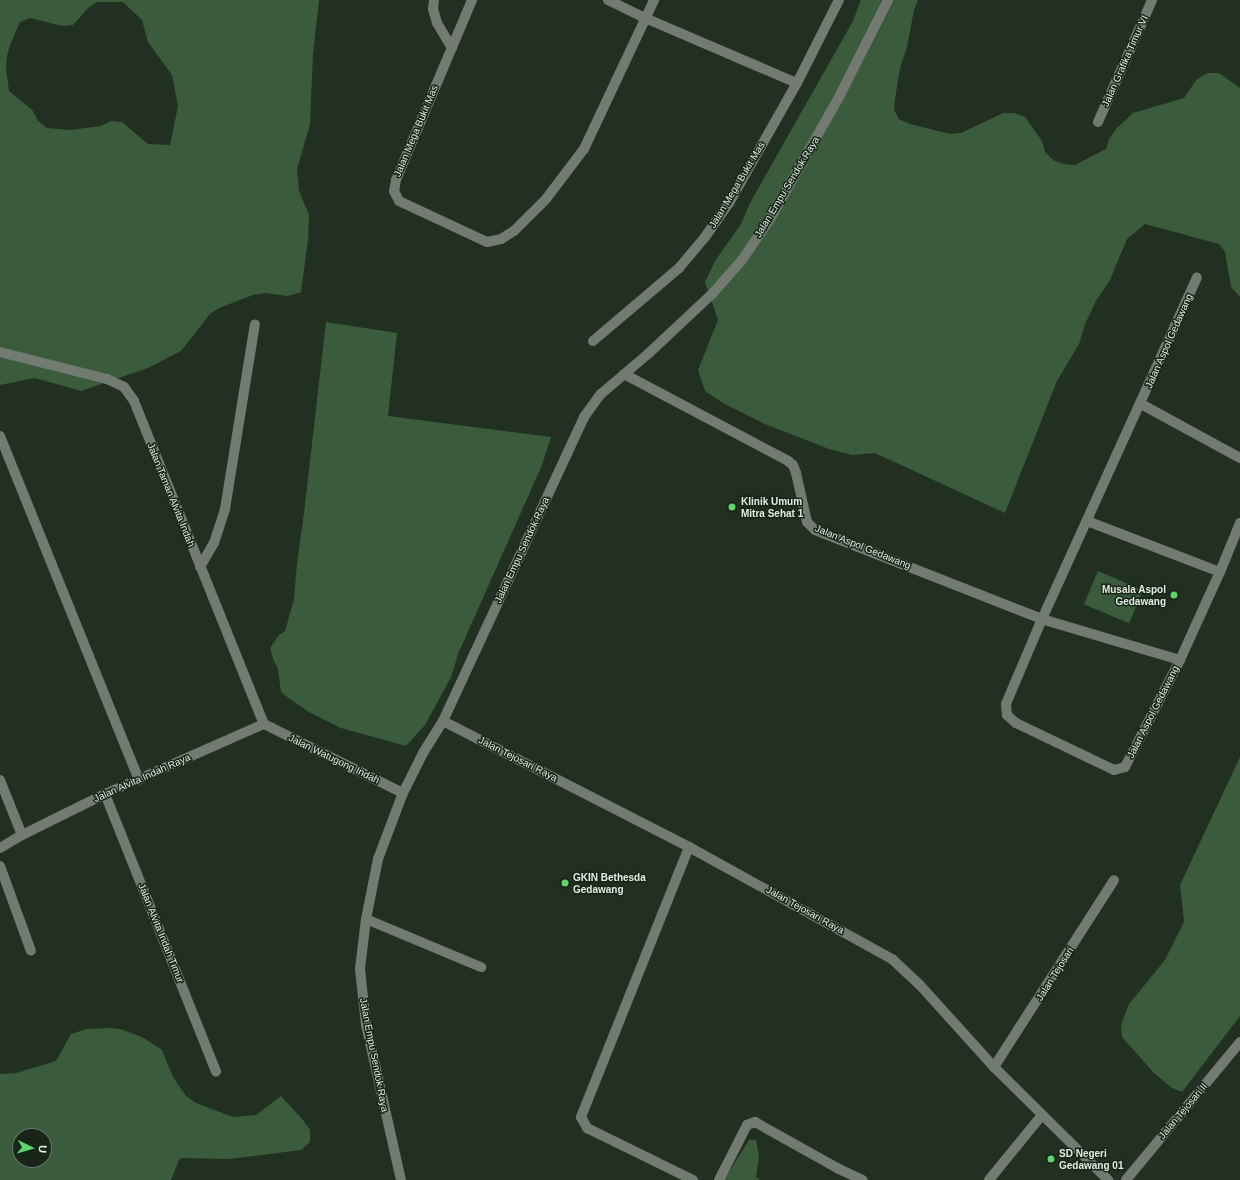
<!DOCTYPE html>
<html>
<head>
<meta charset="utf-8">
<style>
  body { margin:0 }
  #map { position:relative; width:1240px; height:1180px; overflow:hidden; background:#213021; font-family:Helvetica,sans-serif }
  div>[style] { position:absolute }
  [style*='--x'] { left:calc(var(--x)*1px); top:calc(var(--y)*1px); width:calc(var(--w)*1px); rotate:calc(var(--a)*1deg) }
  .green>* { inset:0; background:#3a5b3c; transform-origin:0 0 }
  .minor>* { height:10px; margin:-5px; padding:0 5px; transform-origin:5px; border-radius:5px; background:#727a72 }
  .dots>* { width:11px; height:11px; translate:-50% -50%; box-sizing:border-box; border:2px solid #172618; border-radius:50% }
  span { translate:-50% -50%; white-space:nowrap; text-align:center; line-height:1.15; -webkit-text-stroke:3px #172618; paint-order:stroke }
  .street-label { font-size:10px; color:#e3ede3 }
  .poi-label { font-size:10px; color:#e3ede3; font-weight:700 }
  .left { translate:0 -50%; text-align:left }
  .right { translate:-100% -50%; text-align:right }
  .north { position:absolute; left:12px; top:1128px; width:40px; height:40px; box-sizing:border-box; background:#172618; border:1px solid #697669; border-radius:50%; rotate:95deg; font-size:11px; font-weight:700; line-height:16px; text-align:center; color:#e3ede3 }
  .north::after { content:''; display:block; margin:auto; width:14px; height:18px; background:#5dd56c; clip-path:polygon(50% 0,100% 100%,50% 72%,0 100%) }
</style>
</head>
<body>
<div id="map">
  <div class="green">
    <i style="clip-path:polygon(evenodd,0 0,319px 0,313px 54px,310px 124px,297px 169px,299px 191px,309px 215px,308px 240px,301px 292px,288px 296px,266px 293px,253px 295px,219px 308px,210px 314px,181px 351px,148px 368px,81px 391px,35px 378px,0 385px,0 0,97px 2px,123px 2px,142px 20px,148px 42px,172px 75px,178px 106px,170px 145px,148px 144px,122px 122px,111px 121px,101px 126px,70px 130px,47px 128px,38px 121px,33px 111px,25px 104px,9px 91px,6px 68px,7px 56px,10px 45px,20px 22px,30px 18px,62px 26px,73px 25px,88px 8px,97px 2px)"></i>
    <i style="clip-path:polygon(861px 0,918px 0,914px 10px,907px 47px,900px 68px,895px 99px,894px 110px,899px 119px,910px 124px,950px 134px,961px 133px,1003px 113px,1014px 113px,1025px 117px,1042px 141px,1045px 152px,1053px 160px,1064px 164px,1075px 165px,1106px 149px,1109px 139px,1116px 129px,1133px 113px,1184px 98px,1197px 79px,1208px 73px,1219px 73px,1240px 88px,1240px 297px,1231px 287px,1225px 252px,1219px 244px,1145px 224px,1127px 239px,1110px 280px,1096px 301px,1085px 324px,1079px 344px,1057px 381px,1005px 513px,875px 453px,852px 455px,829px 449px,765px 424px,723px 403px,705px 391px,698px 370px,718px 320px,705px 282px,715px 261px,741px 224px,750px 203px,853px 21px)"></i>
    <i style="clip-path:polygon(326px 322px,397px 333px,388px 416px,551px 437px,542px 465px,458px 654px,451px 677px,425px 725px,406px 746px,341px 728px,309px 712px,290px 699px,281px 692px,278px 669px,273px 659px,270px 648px,279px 635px,285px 631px,294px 599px,297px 563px,304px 513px)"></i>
    <i style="left:1098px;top:571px;width:49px;height:36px;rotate:23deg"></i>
    <i style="clip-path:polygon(1240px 757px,1240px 1016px,1182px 1092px,1172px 1088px,1154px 1073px,1122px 1037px,1121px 1025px,1129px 1004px,1165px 960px,1184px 922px,1180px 885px)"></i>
    <i style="clip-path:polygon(evenodd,110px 1028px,120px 1029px,142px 1037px,162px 1050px,173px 1077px,186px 1096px,196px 1103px,233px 1117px,256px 1115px,281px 1096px,303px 1120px,310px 1130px,310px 1142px,301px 1150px,229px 1159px,180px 1158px,171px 1180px,0 1180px,0 1074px,16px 1073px,56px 1061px,71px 1034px,87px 1029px,110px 1028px,20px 1136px,44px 1136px,44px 1160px,20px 1160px,20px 1136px)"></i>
    <i style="clip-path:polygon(749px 1140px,756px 1140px,759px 1156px,756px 1177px,760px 1180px,724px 1180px)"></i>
  </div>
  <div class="minor">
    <i style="--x:434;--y:0;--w:9;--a:96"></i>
    <i style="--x:433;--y:9;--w:15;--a:74"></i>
    <i style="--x:437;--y:23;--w:29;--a:59"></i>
    <i style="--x:472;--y:0;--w:195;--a:112.9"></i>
    <i style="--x:396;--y:180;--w:11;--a:100"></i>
    <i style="--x:394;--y:191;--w:11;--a:63"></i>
    <i style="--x:399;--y:201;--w:97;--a:25"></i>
    <i style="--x:487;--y:242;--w:14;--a:-12"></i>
    <i style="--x:501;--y:239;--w:15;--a:-32"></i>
    <i style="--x:514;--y:231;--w:45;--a:-45"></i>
    <i style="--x:546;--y:199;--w:63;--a:-52.8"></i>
    <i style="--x:584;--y:149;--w:165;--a:-64.8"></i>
    <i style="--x:608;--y:0;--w:41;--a:25.9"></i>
    <i style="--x:645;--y:18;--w:165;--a:23.2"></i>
    <i style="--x:1098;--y:122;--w:133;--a:-66.1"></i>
    <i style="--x:593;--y:341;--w:113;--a:-40.3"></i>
    <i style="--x:679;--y:268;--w:40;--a:-50"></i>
    <i style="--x:705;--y:237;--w:42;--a:-54.8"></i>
    <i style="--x:729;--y:203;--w:138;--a:-60.5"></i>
    <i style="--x:797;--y:83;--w:93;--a:-63.2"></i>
    <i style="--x:0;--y:352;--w:110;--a:14.2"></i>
    <i style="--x:107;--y:379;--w:19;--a:25"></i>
    <i style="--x:124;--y:387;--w:17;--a:54"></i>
    <i style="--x:134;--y:401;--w:348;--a:68.1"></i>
    <i style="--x:624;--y:374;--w:186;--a:27.9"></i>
    <i style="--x:788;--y:461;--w:6;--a:39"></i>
    <i style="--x:793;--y:465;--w:9;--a:69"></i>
    <i style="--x:796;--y:473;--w:50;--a:77.3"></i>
    <i style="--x:807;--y:522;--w:11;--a:45"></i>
    <i style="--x:815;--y:530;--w:244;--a:21.4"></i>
    <i style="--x:1042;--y:619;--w:92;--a:113"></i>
    <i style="--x:1006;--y:704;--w:11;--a:85"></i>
    <i style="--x:1007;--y:715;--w:12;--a:42"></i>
    <i style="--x:1016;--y:723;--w:109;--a:25.6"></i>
    <i style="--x:1114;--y:770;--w:11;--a:-15"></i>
    <i style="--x:1125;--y:767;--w:120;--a:-62.8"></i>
    <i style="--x:1180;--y:660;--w:97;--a:-65.6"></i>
    <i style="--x:1220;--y:572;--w:53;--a:-67.8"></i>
    <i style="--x:1141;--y:404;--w:113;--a:28.6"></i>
    <i style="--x:0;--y:436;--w:371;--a:68"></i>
    <i style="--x:1087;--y:521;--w:142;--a:21"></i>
    <i style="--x:200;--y:567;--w:28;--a:-60"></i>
    <i style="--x:214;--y:543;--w:36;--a:-72"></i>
    <i style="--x:225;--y:509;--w:187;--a:-80.8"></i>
    <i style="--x:1180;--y:660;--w:144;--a:-163.5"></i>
    <i style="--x:1042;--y:619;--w:375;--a:-65.6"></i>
    <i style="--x:443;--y:721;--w:276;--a:27.1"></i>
    <i style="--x:689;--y:847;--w:232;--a:28.9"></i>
    <i style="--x:892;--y:959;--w:37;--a:43"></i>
    <i style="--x:919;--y:984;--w:112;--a:47.9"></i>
    <i style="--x:994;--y:1067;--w:161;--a:44.7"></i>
    <i style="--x:264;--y:724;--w:155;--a:26.4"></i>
    <i style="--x:0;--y:780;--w:59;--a:68.2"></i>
    <i style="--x:105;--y:794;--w:299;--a:68.2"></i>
    <i style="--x:689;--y:847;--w:291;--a:111.8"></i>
    <i style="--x:581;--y:1117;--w:13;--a:61"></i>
    <i style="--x:587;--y:1128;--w:118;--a:26.1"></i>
    <i style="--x:0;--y:848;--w:26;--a:-31"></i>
    <i style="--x:22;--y:835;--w:93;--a:-26.3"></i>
    <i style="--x:105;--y:794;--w:174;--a:-23.8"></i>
    <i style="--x:0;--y:866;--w:90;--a:70"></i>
    <i style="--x:366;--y:919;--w:125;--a:22.7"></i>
    <i style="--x:994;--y:1067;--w:222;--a:-57.3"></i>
    <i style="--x:401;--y:1180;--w:159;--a:-102.7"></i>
    <i style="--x:366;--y:1025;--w:56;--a:-96.1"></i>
    <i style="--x:360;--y:969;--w:50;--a:-83.2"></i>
    <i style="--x:366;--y:919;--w:61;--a:-78.7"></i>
    <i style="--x:378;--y:859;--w:71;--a:-69.3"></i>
    <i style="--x:403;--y:793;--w:45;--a:-63.4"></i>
    <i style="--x:423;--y:753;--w:38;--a:-58"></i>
    <i style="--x:443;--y:721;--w:335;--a:-65.1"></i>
    <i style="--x:584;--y:417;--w:29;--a:-54"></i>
    <i style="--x:601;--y:394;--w:62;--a:-40.4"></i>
    <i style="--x:648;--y:354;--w:89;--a:-43.2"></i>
    <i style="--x:713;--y:293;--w:44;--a:-48.7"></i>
    <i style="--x:742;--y:260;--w:50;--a:-55.7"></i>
    <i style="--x:770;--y:219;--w:138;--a:-60.5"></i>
    <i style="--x:838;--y:99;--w:111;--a:-63.2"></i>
    <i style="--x:719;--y:1180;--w:62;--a:-63"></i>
    <i style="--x:747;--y:1125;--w:9;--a:-21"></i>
    <i style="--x:755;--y:1122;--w:96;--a:29.2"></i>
    <i style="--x:839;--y:1169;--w:26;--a:25"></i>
    <i style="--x:989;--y:1180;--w:84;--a:-50.8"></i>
    <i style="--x:1126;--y:1180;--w:179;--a:-50.4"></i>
  </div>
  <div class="dots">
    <i style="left:732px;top:507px;background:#5dd56c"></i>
    <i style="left:1174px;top:595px;background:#5dd56c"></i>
    <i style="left:565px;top:883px;background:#5dd56c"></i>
    <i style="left:1051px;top:1159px;background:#5dd56c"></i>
  </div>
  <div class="street-label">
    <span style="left:1125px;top:61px;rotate:-66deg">Jalan Grafika Timur VI</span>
    <span style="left:416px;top:131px;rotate:-67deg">Jalan Mega Bukit Mas</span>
    <span style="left:737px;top:185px;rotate:-59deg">Jalan Mega Bukit Mas</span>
    <span style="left:787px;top:187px;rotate:-59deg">Jalan Empu Sendok Raya</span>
    <span style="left:1169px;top:341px;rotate:-66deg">Jalan Aspol Gedawang</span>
    <span style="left:171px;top:495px;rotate:68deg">Jalan Taman Alvita Indah</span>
    <span style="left:863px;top:547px;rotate:22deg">Jalan Aspol Gedawang</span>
    <span style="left:522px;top:550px;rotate:-65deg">Jalan Empu Sendok Raya</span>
    <span style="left:1153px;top:712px;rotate:-63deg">Jalan Aspol Gedawang</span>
    <span style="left:334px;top:759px;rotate:26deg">Jalan Watugong Indah</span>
    <span style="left:518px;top:759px;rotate:27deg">Jalan Tejosari Raya</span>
    <span style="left:142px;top:778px;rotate:-24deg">Jalan Alvita Indah Raya</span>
    <span style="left:805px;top:910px;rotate:29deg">Jalan Tejosari Raya</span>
    <span style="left:161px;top:933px;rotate:68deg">Jalan Alvita Indah Timur</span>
    <span style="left:1055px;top:974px;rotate:-58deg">Jalan Tejosari</span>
    <span style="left:374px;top:1055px;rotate:79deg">Jalan Empu Sendok Raya</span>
    <span style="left:1183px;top:1111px;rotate:-50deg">Jalan Tejosari II</span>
  </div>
  <div class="poi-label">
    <span class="left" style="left:741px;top:507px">Klinik Umum<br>Mitra Sehat 1</span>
    <span class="right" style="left:1166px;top:595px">Musala Aspol<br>Gedawang</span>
    <span class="left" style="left:573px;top:883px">GKIN Bethesda<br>Gedawang</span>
    <span class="left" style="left:1059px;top:1159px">SD Negeri<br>Gedawang 01</span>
  </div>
  <div class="north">U</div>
</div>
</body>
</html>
